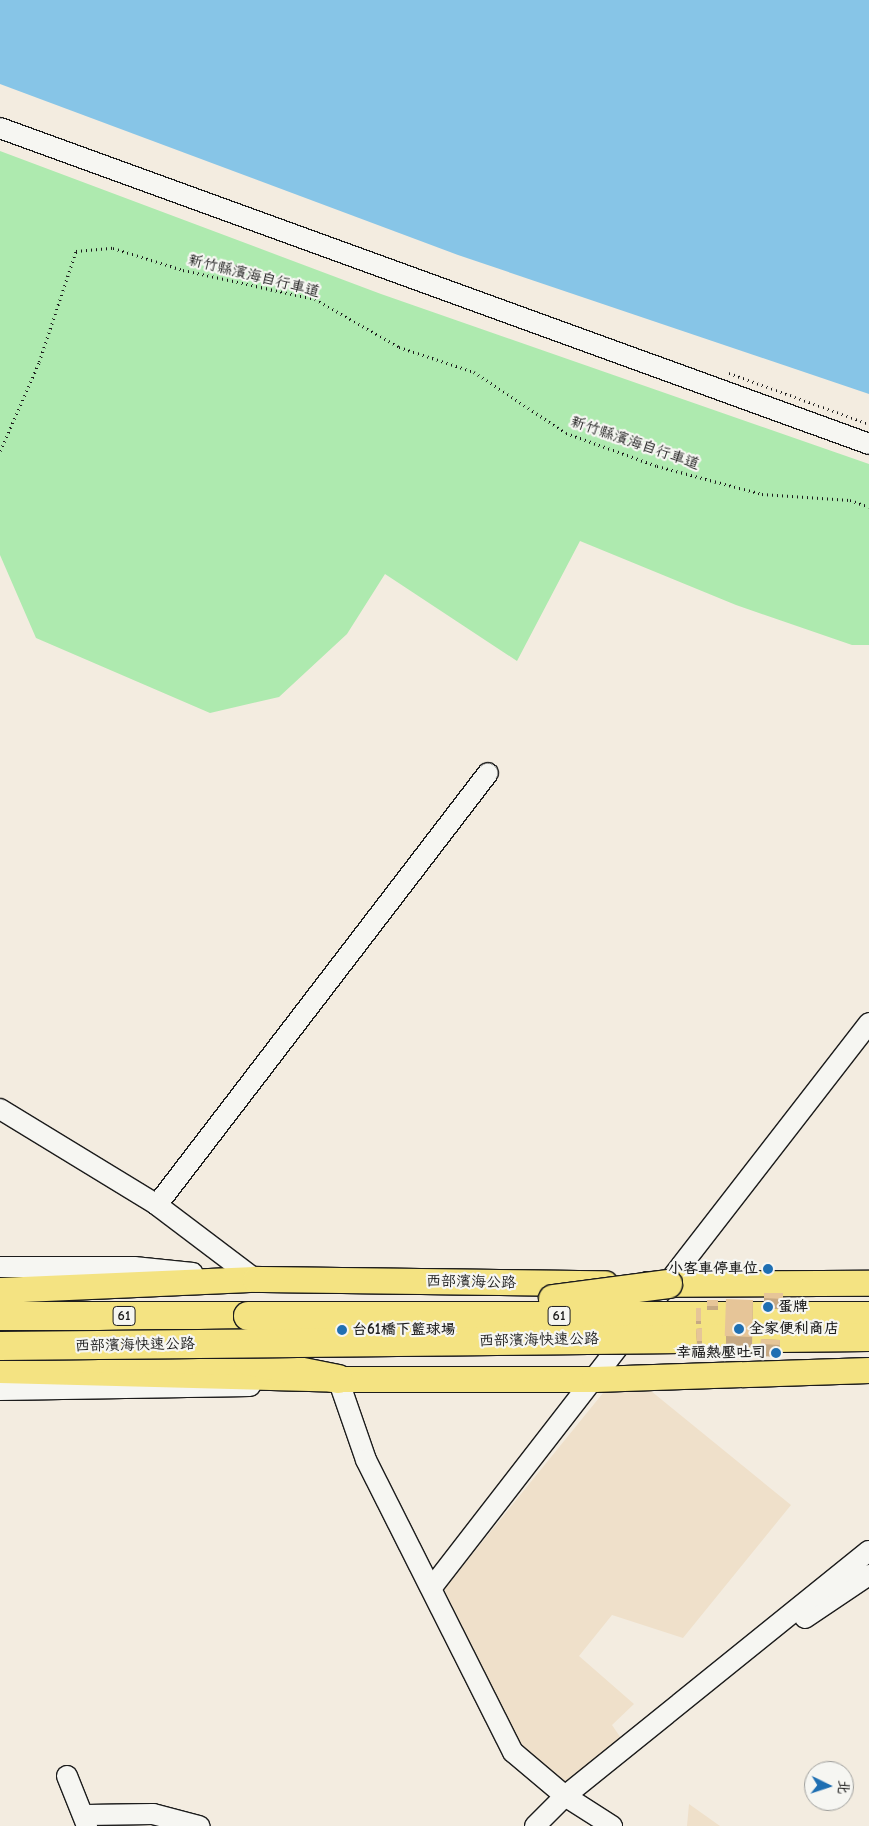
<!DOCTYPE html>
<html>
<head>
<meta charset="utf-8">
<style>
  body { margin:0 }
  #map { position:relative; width:869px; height:1826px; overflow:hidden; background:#f3ece0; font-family:"Comic Neue","LXGW WenKai TC",sans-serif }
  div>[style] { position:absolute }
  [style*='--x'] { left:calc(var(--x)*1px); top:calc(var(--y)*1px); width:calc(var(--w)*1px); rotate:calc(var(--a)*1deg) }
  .built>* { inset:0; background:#efe0ca }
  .green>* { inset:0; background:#aeeaaf }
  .water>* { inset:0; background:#87c5e7 }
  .path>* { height:2.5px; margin-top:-1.25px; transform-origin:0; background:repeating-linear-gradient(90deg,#1c1c1c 0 1px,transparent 0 5px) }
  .roads { filter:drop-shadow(1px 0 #1c1c1c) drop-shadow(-1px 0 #1c1c1c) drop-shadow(0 1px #1c1c1c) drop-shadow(0 -1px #1c1c1c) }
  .minor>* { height:20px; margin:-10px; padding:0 10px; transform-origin:10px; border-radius:10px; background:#f6f6f2 }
  .major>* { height:25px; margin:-12.5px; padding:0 12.5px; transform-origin:12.5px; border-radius:12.5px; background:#f4e382 }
  .highway>* { height:28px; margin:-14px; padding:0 14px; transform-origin:14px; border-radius:14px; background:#f4e382 }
  .bridges { filter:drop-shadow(1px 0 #1c1c1c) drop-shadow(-1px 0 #1c1c1c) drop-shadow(0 1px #1c1c1c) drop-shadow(0 -1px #1c1c1c) }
  .highway-bridge>* { height:28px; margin:-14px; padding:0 14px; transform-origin:14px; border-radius:14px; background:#f4e382 }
  .wall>* { inset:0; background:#c6a983; transform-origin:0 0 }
  .building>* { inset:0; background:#e6c598; transform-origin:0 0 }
  .dots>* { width:14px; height:14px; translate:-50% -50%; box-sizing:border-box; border:2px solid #f6f6f2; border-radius:50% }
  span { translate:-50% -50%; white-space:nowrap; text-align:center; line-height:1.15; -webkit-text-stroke:4.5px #f6f6f2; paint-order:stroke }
  .shield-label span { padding:1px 4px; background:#f6f6f2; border:1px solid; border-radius:4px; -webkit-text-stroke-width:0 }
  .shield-label { font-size:14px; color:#1c1c1c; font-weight:700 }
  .street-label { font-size:15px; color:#1c1c1c }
  .poi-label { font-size:15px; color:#1c1c1c; font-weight:700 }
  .right { translate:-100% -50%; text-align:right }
  .left { translate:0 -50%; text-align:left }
  .north { position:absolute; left:804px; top:1761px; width:50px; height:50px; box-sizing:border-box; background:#f6f6f2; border:1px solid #9f9f9c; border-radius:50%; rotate:94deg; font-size:14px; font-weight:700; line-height:20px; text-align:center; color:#1c1c1c }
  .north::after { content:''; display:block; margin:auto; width:18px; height:22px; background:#1f6fb2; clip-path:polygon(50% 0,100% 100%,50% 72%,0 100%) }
</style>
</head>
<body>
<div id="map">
  <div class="built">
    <i style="clip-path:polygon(651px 1391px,791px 1505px,683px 1638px,612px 1615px,579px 1656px,634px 1704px,612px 1725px,623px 1741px,565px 1783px,517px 1744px,444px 1589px,603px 1393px)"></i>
    <i style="clip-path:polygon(689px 1804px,720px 1826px,687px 1826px)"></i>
  </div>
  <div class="green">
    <i style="clip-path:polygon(0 151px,381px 294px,869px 464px,869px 645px,852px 645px,736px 605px,580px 541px,517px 661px,385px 574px,347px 634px,279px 697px,210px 713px,36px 638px,0 555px)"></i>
  </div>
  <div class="water">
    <i style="clip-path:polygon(0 0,869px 0,869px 394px,458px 255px,0 84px)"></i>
  </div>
  <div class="path">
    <i style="--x:729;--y:373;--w:149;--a:20"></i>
    <i style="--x:0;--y:451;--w:97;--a:-66.3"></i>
    <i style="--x:39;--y:362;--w:117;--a:-71.6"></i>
    <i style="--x:76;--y:251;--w:37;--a:-5"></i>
    <i style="--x:113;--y:248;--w:73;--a:17.4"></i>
    <i style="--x:183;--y:270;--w:135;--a:12.4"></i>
    <i style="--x:315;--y:299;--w:97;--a:29.7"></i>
    <i style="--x:399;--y:347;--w:79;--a:18.4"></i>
    <i style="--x:474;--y:372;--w:110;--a:33.5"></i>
    <i style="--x:566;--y:433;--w:97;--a:19.9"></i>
    <i style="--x:657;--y:466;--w:109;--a:14.9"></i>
    <i style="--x:762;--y:494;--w:88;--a:3.9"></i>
    <i style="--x:850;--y:500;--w:20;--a:20"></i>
  </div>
  <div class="roads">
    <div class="minor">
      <i style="--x:0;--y:128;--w:925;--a:19.98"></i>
      <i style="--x:0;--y:1109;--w:184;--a:31.4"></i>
      <i style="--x:157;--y:1205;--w:123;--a:37.1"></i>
      <i style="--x:157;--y:1205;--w:544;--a:-52.54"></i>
      <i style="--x:0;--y:1267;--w:134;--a:0"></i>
      <i style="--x:134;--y:1267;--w:59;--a:5.8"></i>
      <i style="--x:324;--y:1380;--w:14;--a:-4"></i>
      <i style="--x:338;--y:1379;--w:86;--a:70.9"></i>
      <i style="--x:366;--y:1460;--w:327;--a:63.3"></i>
      <i style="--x:513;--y:1752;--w:68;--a:40.2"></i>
      <i style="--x:565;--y:1796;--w:56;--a:32.6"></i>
      <i style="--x:0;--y:1390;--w:250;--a:-0.9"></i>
      <i style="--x:433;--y:1586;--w:712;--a:-52.24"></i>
      <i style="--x:805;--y:1618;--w:77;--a:-33.9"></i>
      <i style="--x:67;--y:1776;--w:54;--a:68.2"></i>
      <i style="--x:86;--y:1815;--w:67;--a:-0.9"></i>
      <i style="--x:153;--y:1814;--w:48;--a:14.6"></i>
      <i style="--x:535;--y:1826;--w:42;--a:-45"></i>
      <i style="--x:565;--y:1796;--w:390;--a:-38.9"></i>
    </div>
    <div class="major">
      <i style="--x:647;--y:1284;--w:222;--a:-0.3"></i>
      <i style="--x:0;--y:1290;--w:255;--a:-2.5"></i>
      <i style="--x:255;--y:1279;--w:350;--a:0.7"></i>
      <i style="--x:0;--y:1370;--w:338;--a:1.5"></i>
      <i style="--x:338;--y:1379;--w:256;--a:0"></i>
      <i style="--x:594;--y:1379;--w:275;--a:-1.9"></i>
    </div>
    <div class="highway">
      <i style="--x:0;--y:1316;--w:248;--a:0"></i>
      <i style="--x:64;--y:1358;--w:184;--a:0.9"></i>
      <i style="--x:248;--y:1361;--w:92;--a:11.3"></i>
    </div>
  </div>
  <div class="bridges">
    <div class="highway-bridge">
      <i style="--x:553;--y:1299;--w:116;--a:-7.4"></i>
      <i style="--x:248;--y:1316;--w:621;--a:0"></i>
      <i style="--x:0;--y:1346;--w:869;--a:-0.59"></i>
    </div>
  </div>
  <div class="wall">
    <i style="left:764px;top:1293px;width:19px;height:16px"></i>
    <i style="left:707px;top:1300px;width:11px;height:10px"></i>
    <i style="clip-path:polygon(753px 1300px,752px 1347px,728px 1347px,728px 1355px,717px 1355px,718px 1346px,726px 1346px,726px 1336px)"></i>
    <i style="left:696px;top:1308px;width:5px;height:16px"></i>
    <i style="clip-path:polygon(702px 1328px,702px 1345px,697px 1345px,696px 1329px)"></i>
    <i style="left:761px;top:1339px;width:19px;height:17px;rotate:3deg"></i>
    <i style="left:694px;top:1346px;width:11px;height:10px"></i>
  </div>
  <div class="building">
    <i style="clip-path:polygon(764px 1293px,783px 1293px,783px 1299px,764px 1298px)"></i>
    <i style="left:726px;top:1299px;width:27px;height:37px;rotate:2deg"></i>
    <i style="left:707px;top:1300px;width:11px;height:6px"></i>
    <i style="left:696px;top:1308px;width:5px;height:13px"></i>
    <i style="clip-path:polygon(702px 1328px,702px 1341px,697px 1341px,696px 1329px)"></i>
    <i style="left:761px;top:1339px;width:19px;height:5px;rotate:3deg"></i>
    <i style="left:694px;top:1346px;width:11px;height:6px"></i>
    <i style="left:718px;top:1346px;width:10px;height:6px"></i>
  </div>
  <div class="dots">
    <i style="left:768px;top:1269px;background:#1f6fb2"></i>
    <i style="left:768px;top:1307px;background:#1f6fb2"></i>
    <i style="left:739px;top:1329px;background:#1f6fb2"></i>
    <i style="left:342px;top:1330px;background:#1f6fb2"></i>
    <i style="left:776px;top:1353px;background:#1f6fb2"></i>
  </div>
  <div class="shield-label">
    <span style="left:124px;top:1316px">61</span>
    <span style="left:559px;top:1316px">61</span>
  </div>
  <div class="street-label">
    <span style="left:254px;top:276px;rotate:14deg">新竹縣濱海自行車道</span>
    <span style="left:635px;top:443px;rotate:19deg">新竹縣濱海自行車道</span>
    <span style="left:471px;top:1282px;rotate:1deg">西部濱海公路</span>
    <span style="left:539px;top:1340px;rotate:-1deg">西部濱海快速公路</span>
    <span style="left:135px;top:1345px;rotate:-1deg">西部濱海快速公路</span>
  </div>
  <div class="poi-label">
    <span class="right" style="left:758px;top:1269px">小客車停車位</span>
    <span class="left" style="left:778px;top:1307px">蛋牌</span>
    <span class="left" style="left:749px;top:1329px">全家便利商店</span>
    <span class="left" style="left:352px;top:1330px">台61橋下籃球場</span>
    <span class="right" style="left:766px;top:1353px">幸福熱壓吐司</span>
  </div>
  <div class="north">北</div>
</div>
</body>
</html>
